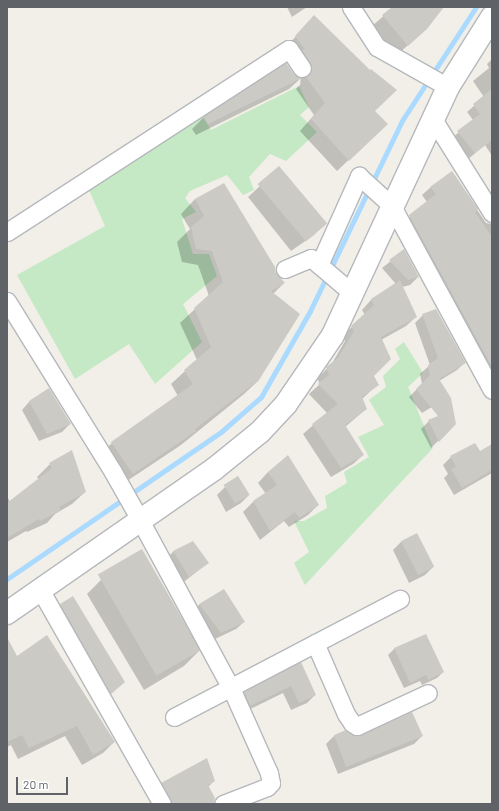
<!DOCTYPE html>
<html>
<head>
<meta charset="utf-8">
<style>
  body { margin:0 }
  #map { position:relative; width:499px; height:811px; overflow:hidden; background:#f1efe8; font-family:Barlow,sans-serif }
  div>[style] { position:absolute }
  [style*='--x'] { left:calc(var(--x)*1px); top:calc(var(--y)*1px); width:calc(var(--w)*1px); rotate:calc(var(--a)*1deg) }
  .green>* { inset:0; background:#c5e8c5 }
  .shadow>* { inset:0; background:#0003 }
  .stream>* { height:5px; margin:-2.5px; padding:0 2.5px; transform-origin:2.5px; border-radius:2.5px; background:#aadaff }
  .building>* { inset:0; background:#cccac5; transform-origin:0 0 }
  .roads { filter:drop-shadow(1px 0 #b5b8bc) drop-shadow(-1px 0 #b5b8bc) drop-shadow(0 1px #b5b8bc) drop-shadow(0 -1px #b5b8bc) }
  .street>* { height:17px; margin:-8.5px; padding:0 8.5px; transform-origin:8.5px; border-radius:8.5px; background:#fff }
  .secondary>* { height:22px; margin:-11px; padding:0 11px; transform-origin:11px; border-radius:11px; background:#fff }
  span { translate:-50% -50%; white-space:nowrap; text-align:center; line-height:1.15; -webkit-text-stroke:3px #fff; paint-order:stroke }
  .frame { position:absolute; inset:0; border:8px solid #5f6368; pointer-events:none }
  .scale { position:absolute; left:16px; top:777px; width:52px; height:18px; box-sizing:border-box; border:2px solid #5f6368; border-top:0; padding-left:5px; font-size:12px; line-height:14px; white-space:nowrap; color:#5f6368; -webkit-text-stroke:3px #fff; paint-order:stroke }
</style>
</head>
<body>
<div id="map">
  <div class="green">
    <i style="clip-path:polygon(299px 86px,309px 107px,300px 115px,317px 132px,286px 161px,270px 154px,249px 177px,254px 190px,243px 195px,227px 175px,190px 191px,185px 198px,196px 212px,182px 219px,193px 254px,209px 254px,217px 276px,183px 304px,202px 342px,155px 384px,129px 344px,75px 379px,17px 275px,105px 226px,88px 188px,203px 117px,211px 130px)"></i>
    <i style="clip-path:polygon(404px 342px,423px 373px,408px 387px,433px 448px,305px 585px,294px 563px,309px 552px,294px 521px,304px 521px,327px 508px,325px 496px,347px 483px,344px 472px,369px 457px,358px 437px,384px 425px,369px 400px,386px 387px,383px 376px,400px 359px,395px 349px)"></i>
  </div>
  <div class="shadow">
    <i style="clip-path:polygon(287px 7px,307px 7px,292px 17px)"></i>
    <i style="clip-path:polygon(394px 7px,443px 7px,426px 29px,397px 55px,372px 26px)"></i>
    <i style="clip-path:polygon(314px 17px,370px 72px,375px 135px,337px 171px,300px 131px,314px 115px,296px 89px,300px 85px,301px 77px,285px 48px)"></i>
    <i style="clip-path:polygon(492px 59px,492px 156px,485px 145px,467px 160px,451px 139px,473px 120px,467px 112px,484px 97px,473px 81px,489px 68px,487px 64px)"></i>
    <i style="clip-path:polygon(293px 75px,301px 78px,289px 89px,196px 135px,192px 129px,204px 117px)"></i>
    <i style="clip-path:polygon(452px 173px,486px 223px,492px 224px,492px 367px,483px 373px,401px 224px,427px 202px,422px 195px,431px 187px)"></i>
    <i style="clip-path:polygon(224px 184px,275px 274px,284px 283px,273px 294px,259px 380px,244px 394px,181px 445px,118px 487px,97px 457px,112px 443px,178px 396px,171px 384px,197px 360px,180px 323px,209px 296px,198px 265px,182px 262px,177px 242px,190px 229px,181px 214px,195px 199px)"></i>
    <i style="clip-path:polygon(260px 186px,325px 223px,314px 235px,291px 251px,248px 197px)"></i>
    <i style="clip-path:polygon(404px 251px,418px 277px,410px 285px,402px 287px,416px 317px,406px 326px,381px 340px,373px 376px,377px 385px,362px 399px,366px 409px,345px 427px,363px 455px,353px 464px,331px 477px,303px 434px,327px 413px,309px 394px,320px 384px,317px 378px,331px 365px,345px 341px,342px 336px,365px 315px,362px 310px,371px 300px,396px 284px,382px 268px)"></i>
    <i style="clip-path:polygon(423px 315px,465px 362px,457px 370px,439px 381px,440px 402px,422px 413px,409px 397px,422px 384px,420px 374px,430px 365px,415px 323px)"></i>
    <i style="clip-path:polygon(49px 389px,70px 424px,62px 432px,39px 441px,22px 410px,29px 402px)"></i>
    <i style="clip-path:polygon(453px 411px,455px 424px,431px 448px,421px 429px,429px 421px)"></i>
    <i style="clip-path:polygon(492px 445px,492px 473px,454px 495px,444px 478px,448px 474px,443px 465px,451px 457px,479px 453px)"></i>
    <i style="clip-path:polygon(71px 452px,85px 492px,72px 504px,55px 514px,47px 523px,27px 532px,26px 531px,7px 542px,7px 496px,10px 502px,39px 480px,37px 477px,50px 464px)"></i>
    <i style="clip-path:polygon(268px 472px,318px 505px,308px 515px,289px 527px,284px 521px,260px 540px,243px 512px,253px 502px,266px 494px,258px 483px)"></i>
    <i style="clip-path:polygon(225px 487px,249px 495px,241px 503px,226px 512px,217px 495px)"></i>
    <i style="clip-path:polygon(417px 535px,433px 567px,425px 575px,409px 583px,393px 550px,401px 542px)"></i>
    <i style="clip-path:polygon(193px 542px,208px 563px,181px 584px,166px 559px,173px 552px)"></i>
    <i style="clip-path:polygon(102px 579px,199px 651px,184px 666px,144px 690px,87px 594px)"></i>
    <i style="clip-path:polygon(200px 604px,244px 622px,236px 629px,213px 640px,192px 612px)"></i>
    <i style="clip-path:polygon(61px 605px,124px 682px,99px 704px,49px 616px)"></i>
    <i style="clip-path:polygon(425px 635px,443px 672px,437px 678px,422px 685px,420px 681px,404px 688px,388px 655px,394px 649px)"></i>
    <i style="clip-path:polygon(7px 640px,17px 658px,114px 742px,103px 753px,82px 765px,65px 736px,18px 759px,11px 745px,7px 747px)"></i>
    <i style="clip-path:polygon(300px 663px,315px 695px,307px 703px,291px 710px,283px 693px,242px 713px,236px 701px,244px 693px)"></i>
    <i style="clip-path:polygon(346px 732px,352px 736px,422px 736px,414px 744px,338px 774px,326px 744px,334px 736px)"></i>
    <i style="clip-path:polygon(214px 781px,208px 787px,214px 798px,213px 804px,161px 804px,154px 791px,162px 784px)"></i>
  </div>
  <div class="stream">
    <i style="--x:7;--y:579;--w:261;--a:-34.5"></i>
    <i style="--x:222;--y:431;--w:52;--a:-41.1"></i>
    <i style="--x:261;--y:397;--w:99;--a:-60.3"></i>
    <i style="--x:310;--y:311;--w:213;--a:-64.2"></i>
    <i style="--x:403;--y:119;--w:134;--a:-56.9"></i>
  </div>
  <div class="building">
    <i style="clip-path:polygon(392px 7px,444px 7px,427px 29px,408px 46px,382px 15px)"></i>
    <i style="clip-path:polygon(314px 15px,370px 70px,371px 69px,397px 90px,375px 111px,388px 124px,349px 161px,311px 119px,325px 103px,306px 77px,311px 73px,312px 67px,302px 50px,305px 49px,295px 36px)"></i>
    <i style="clip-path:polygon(286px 63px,294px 74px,302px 78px,208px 124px,203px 116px)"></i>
    <i style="clip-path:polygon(492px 89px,492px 140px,475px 153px,457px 131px,480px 114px,473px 104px)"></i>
    <i style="left:279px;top:166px;width:75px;height:28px;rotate:50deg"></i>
    <i style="clip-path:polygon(452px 171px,478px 209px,475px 212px,492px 237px,492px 367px,409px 215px,436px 194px,430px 187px)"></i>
    <i style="clip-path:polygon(224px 183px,275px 267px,276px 273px,285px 283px,271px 291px,300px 314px,259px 380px,195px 429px,196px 431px,133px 474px,111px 442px,193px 384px,184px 370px,211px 347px,194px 308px,223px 282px,212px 251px,196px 249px,191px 227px,204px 216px,195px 199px)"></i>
    <i style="clip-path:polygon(404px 249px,419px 277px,408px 280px,389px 260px)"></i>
    <i style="clip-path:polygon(400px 280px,417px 317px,381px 337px,391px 359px,374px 376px,379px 385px,362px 397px,367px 409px,345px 425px,364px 455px,341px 468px,312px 424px,338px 404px,318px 384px,329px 375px,326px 367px,338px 358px,354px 331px,351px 326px,374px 305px,371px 299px)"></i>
    <i style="clip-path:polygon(436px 309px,466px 363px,439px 379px,451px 398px,456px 424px,439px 442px,428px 420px,438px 416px,416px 389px,430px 375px,428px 365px,438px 358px,422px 314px)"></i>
    <i style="clip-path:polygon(49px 388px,71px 424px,47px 434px,29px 401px)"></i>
    <i style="clip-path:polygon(475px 443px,480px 451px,492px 444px,492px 470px,462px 488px,451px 469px,456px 467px,450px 456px)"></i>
    <i style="clip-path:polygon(72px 450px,86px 492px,59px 507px,61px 510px,40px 521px,39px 519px,7px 538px,7px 503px,52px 468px,49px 463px)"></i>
    <i style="clip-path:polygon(288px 455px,319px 505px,299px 518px,295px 512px,270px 531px,253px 501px,277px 485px,268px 472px)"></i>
    <i style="left:238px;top:476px;width:22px;height:17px;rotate:58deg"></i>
    <i style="left:417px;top:533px;width:38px;height:18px;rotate:63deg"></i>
    <i style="clip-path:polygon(193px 541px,209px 563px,189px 577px,173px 551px)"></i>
    <i style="left:142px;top:549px;width:117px;height:51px;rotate:60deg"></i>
    <i style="clip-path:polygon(224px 589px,245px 622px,221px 633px,199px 604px)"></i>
    <i style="clip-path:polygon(73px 596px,125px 682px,111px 694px,60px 604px)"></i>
    <i style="clip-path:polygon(426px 634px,444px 672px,428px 680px,426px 675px,410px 683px,394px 648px)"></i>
    <i style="clip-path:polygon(47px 635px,115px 742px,93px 755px,77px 726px,29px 748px,22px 735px,7px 742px,7px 637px,17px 656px)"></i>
    <i style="clip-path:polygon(301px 662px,316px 695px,299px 703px,291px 686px,250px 706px,244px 692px)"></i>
    <i style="clip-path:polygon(412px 712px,423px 736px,346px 767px,334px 735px,346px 730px,352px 735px,361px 735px)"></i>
    <i style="clip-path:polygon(207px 758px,215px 781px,208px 785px,215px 798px,213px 804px,172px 804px,161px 783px)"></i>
  </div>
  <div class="roads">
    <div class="street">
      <i style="--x:351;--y:7;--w:48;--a:57"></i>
      <i style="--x:377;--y:47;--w:81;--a:29.4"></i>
      <i style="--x:433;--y:119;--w:111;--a:57.9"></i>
      <i style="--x:7;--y:232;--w:336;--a:-33"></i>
      <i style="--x:289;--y:49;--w:23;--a:56"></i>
      <i style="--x:319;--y:265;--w:98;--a:-65.8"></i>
      <i style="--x:359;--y:176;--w:45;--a:42.3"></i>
      <i style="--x:392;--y:206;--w:209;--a:61.5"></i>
      <i style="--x:285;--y:269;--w:28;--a:-23"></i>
      <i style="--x:311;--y:258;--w:54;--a:40.5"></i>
      <i style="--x:7;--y:301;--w:201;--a:58.2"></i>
      <i style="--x:113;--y:472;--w:55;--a:60.6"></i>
      <i style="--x:140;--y:520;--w:191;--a:61.6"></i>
      <i style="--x:231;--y:688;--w:93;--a:65.9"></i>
      <i style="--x:269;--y:773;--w:10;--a:79"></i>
      <i style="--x:271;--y:783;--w:6;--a:135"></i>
      <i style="--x:267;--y:787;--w:47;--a:158.9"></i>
      <i style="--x:41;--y:591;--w:245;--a:60.4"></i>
      <i style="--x:315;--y:643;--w:77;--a:66.4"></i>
      <i style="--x:346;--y:714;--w:11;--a:56"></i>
      <i style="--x:352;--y:723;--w:6;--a:31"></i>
      <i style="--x:357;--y:726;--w:78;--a:-24.9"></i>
      <i style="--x:174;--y:717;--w:255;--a:-27.6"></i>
    </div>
    <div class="secondary">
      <i style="--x:7;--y:613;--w:251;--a:-34.8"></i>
      <i style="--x:213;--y:470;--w:60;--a:-39"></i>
      <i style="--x:260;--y:432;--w:38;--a:-47"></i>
      <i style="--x:286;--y:404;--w:83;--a:-55.7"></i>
      <i style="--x:333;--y:335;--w:273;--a:-65.1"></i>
      <i style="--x:448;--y:87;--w:83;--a:-57.8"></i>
    </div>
  </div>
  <div class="frame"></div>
  <div class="scale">20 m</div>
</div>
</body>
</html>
